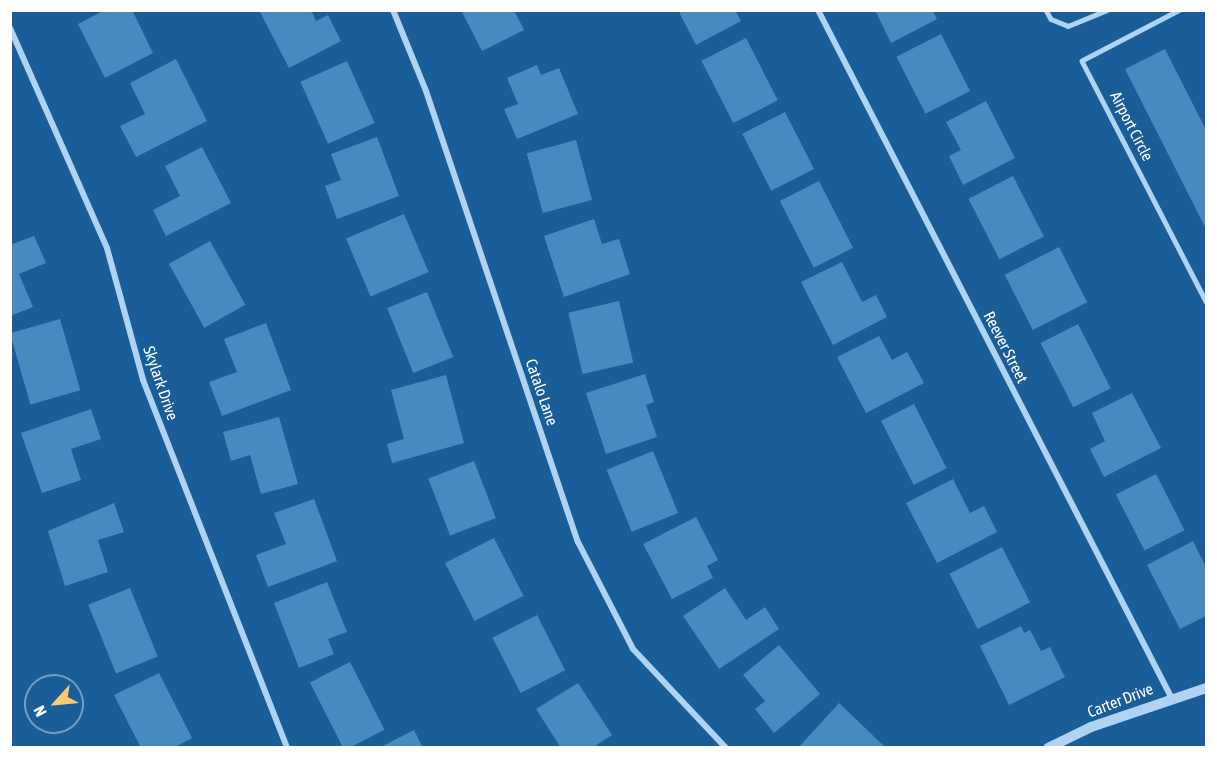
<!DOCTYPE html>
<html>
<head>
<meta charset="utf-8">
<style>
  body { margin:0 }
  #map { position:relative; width:1217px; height:758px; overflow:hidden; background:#1a5e99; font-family:"Asap Condensed",sans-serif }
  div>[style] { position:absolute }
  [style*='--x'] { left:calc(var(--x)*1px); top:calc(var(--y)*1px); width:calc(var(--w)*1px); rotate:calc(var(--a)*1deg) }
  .building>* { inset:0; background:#4789c1; transform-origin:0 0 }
  .service>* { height:4.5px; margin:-2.25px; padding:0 2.25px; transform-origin:2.25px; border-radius:2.25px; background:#b0d3f1 }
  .minor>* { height:6px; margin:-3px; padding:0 3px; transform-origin:3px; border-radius:3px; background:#b0d3f1 }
  .tertiary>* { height:10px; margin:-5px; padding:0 5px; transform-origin:5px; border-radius:5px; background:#b0d3f1 }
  span { translate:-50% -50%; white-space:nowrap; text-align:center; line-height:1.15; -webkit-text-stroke:4.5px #1a5e99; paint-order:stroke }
  .street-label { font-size:16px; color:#fff }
  .frame { position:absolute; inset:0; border:12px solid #fff; pointer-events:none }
  .north { position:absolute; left:24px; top:674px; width:60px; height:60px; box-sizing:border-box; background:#1a5e99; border:2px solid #769ec2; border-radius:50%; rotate:243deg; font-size:16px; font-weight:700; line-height:24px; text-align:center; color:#fff }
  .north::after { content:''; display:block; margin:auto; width:21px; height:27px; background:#ffc86f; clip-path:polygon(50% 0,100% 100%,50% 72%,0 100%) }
</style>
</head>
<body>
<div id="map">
  <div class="building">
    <i style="clip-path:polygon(105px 10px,132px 10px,153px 53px,105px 78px,78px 24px)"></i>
    <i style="clip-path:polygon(259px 10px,311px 10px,316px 21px,328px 15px,341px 41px,289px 68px)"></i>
    <i style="clip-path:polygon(461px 10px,514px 10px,524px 30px,482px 51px)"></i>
    <i style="clip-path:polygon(678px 10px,735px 10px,741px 21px,696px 45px)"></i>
    <i style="clip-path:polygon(875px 10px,932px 10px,937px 19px,891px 43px)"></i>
    <i style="left:941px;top:34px;width:64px;height:50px;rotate:63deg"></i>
    <i style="left:746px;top:38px;width:70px;height:50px;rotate:63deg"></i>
    <i style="clip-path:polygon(1165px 49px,1206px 130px,1206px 229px,1125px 69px)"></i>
    <i style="clip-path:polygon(176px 59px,207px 121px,136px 157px,120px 126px,145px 114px,130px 83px)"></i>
    <i style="left:347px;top:61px;width:68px;height:51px;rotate:66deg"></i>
    <i style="clip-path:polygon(537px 65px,541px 75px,559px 68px,578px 114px,517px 139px,504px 109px,518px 104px,507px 78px)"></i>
    <i style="clip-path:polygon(986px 101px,1015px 158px,963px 185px,949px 156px,961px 150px,946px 122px)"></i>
    <i style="left:785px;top:112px;width:64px;height:48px;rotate:63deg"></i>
    <i style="clip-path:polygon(377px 137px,399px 196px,337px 219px,325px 186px,341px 180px,331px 154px)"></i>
    <i style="left:576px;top:140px;width:62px;height:51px;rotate:75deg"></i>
    <i style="clip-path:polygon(202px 147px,231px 203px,166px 236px,153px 210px,180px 196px,165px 166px)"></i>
    <i style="left:1013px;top:176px;width:68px;height:50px;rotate:63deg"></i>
    <i style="left:819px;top:181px;width:75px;height:44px;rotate:63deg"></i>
    <i style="left:404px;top:214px;width:63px;height:63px;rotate:67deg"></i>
    <i style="clip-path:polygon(594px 219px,602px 244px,619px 239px,630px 274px,564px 297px,544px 236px)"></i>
    <i style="clip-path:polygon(34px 236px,46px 263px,19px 274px,33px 307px,10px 316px,10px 245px)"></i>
    <i style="left:210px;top:241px;width:73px;height:47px;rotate:61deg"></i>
    <i style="left:1059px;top:247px;width:62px;height:61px;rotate:63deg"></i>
    <i style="clip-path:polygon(842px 262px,862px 302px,876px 295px,887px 317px,833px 345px,801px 282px)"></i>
    <i style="left:427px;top:292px;width:70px;height:43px;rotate:68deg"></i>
    <i style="left:619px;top:301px;width:63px;height:52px;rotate:77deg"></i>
    <i style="left:60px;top:319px;width:74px;height:52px;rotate:74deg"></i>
    <i style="clip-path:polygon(266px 323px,291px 390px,222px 416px,209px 382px,237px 372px,224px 339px)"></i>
    <i style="left:1078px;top:324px;width:72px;height:42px;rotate:63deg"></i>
    <i style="clip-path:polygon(879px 336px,892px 360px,907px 352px,924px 383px,866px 413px,837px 357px)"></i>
    <i style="clip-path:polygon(645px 374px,654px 402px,646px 405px,657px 437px,606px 454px,586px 393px)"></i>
    <i style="clip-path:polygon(446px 375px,464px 443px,392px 463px,387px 444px,404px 439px,391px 390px)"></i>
    <i style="clip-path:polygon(1132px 393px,1161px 448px,1104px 477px,1090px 449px,1105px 441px,1092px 413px)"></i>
    <i style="left:914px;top:404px;width:72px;height:37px;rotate:63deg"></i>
    <i style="clip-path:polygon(91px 409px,101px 439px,71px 449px,81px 480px,42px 493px,21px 433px)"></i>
    <i style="clip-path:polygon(279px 417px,298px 484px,261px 494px,250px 455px,231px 461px,223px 432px)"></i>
    <i style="left:653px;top:451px;width:67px;height:50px;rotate:68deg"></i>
    <i style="left:474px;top:461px;width:61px;height:49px;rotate:69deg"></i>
    <i style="left:1156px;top:474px;width:63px;height:45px;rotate:63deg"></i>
    <i style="clip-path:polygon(953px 479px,970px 513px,984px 506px,997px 532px,937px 563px,906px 503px)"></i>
    <i style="clip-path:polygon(314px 499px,337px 561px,268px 587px,256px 555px,286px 544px,274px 513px)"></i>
    <i style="clip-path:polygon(114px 503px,124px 532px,98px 540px,108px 572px,65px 586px,48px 531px)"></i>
    <i style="clip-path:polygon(696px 517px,718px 560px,707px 566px,713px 578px,672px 599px,643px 544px)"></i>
    <i style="left:494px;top:538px;width:65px;height:55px;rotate:63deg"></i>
    <i style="clip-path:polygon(1193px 541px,1206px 567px,1206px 616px,1180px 629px,1147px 565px)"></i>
    <i style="left:1002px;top:547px;width:62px;height:59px;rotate:63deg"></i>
    <i style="clip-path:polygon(327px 582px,347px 632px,328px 639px,334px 654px,299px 668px,274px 603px)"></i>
    <i style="left:130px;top:588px;width:74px;height:45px;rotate:68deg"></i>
    <i style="clip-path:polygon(725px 588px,746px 620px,765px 607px,779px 629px,719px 669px,683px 616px)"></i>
    <i style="left:537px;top:615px;width:62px;height:50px;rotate:63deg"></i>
    <i style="clip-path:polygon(1021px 626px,1024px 633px,1030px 630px,1041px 651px,1050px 647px,1065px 677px,1009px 705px,980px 646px)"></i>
    <i style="clip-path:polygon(779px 645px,820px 694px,774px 733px,755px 709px,765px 701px,743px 675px)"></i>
    <i style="left:350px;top:662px;width:76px;height:45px;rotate:63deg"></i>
    <i style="clip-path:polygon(159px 673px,192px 738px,173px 748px,141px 748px,114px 695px)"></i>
    <i style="clip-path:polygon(578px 683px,612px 735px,592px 748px,561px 748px,536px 709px)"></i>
    <i style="clip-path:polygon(839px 703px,886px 748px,798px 748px)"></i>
    <i style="clip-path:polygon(414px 730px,423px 748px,379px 748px)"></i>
  </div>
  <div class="service">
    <i style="--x:1046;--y:10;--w:10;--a:61"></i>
    <i style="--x:1051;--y:19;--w:18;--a:22"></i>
    <i style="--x:1068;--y:26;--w:42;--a:-22.3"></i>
    <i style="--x:1180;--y:10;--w:110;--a:152.5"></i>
    <i style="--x:1082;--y:61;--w:270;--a:62.7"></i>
  </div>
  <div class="minor">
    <i style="--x:393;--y:10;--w:87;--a:67.8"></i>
    <i style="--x:426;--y:91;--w:476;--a:71.4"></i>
    <i style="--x:578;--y:542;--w:120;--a:62.8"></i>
    <i style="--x:633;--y:649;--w:136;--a:46.8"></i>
    <i style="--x:818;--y:10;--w:772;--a:62.8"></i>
    <i style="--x:10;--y:28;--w:240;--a:66.2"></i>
    <i style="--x:107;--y:248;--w:137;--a:74.7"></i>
    <i style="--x:143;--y:380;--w:395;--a:68.6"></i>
  </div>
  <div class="tertiary">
    <i style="--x:1048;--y:748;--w:48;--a:-26"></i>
    <i style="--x:1091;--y:727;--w:121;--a:-18.7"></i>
  </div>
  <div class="street-label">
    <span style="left:1132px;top:126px;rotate:63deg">Airport Circle</span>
    <span style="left:1006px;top:347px;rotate:63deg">Reever Street</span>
    <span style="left:161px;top:383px;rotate:71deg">Skylark Drive</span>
    <span style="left:542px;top:392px;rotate:71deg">Catalo Lane</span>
    <span style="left:1120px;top:700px;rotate:-21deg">Carter Drive</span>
  </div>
  <div class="frame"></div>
  <div class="north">N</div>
</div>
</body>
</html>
